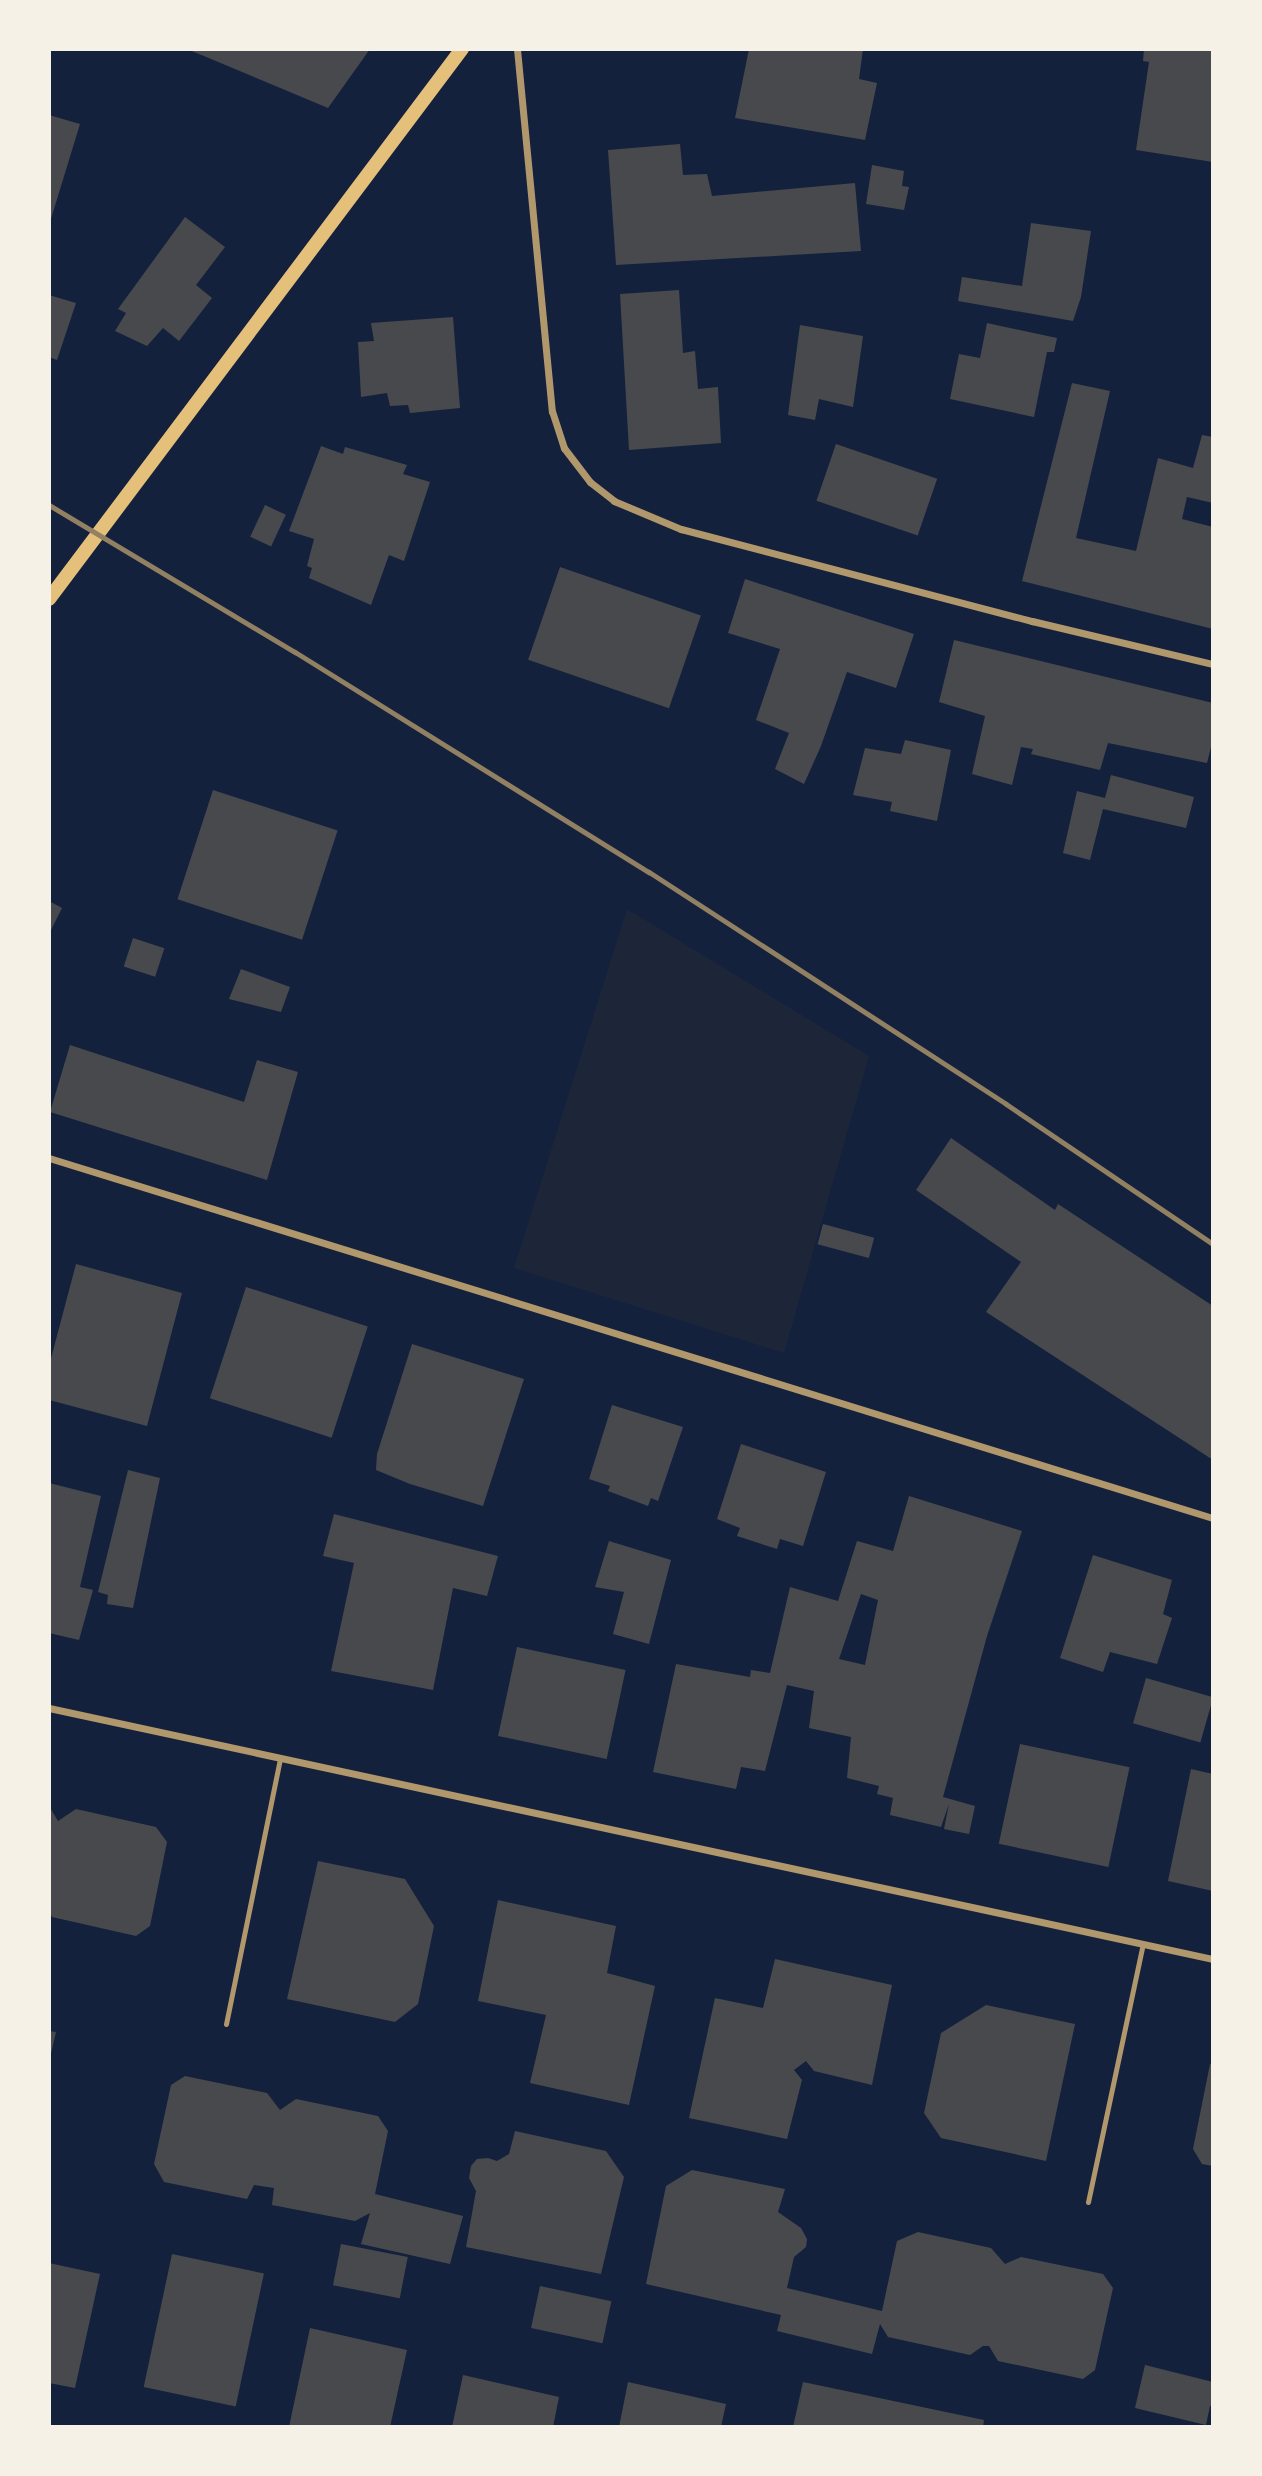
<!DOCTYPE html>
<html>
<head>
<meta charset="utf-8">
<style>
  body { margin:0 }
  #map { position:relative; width:1262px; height:2476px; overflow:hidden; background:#14213d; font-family:"PT Serif",serif }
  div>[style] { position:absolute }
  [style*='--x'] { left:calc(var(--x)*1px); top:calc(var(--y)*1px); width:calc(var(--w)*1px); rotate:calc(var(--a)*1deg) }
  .green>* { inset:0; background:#1d2539 }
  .building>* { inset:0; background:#48494c; transform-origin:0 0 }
  .service>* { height:5px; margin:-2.5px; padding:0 2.5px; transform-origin:2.5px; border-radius:2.5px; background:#b1986c }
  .minor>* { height:7px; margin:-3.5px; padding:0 3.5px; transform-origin:3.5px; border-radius:3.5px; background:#b1986c }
  .secondary>* { height:14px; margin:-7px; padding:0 7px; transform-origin:7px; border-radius:7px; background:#e5c07b }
  .rail>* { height:5px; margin:-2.5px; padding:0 2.5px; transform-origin:2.5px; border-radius:2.5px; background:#918062 }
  span { translate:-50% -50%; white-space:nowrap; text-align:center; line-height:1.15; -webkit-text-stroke:5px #f6f1e7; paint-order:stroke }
  .frame { position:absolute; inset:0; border:51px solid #f6f1e7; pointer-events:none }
</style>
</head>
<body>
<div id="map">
  <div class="green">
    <i style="clip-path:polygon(627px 909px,869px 1056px,784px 1353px,514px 1268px)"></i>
  </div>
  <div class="building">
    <i style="clip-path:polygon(187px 49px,370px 49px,328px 108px)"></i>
    <i style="clip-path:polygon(749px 49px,863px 49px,859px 79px,877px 83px,865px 140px,735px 118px)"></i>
    <i style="clip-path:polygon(1144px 49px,1213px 49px,1213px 162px,1136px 150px,1149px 62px,1143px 61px)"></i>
    <i style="clip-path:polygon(49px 115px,80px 124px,50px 222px,49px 222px)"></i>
    <i style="clip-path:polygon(680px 144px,683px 175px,707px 174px,712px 196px,855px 183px,861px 251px,616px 265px,608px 150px)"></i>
    <i style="clip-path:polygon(872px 165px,904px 171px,902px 186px,909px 187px,904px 210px,866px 204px)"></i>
    <i style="clip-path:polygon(185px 217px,225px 247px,196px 285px,212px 298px,179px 341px,163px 328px,147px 346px,115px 331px,126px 313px,118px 309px)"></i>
    <i style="clip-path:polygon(1031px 223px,1091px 231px,1081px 297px,1073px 321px,958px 301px,962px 277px,1022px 286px)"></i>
    <i style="clip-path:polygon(679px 290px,683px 353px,695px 351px,698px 389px,718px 387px,721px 443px,629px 450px,620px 294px)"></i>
    <i style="clip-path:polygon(49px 295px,76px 303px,57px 360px,49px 357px)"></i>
    <i style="clip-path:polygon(453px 317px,460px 408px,410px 413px,408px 405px,390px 406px,387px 393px,361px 397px,358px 342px,374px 341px,371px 323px)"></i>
    <i style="clip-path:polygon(987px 323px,1057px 338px,1054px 352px,1047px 352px,1034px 417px,950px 399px,959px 354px,980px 358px)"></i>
    <i style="clip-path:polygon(800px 325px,863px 336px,853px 407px,819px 399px,815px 420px,788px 415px)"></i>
    <i style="clip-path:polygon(1072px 383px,1110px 391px,1076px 538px,1136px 551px,1158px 458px,1193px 468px,1202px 435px,1213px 437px,1213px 503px,1187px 497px,1182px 519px,1213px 527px,1213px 629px,1022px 581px)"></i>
    <i style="left:836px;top:444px;width:107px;height:60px;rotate:19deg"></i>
    <i style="clip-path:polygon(321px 446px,343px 454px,345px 447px,407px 465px,403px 474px,430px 482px,404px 561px,389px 555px,371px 605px,309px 578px,312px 568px,307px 566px,314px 539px,289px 531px)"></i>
    <i style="left:265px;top:505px;width:23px;height:35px;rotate:25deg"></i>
    <i style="left:560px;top:567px;width:149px;height:98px;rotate:19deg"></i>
    <i style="clip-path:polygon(745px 579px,914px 634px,896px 688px,847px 672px,821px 746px,804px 784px,775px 769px,789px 733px,756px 720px,780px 649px,728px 633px)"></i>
    <i style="clip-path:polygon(954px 640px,1213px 703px,1213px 739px,1207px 763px,1108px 743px,1100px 770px,1031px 754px,1033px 749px,1021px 747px,1012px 785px,972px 774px,985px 716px,939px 702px)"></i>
    <i style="clip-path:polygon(905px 740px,951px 750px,937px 821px,890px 811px,892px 802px,853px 795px,865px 748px,901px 754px)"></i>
    <i style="clip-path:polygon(1111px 775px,1194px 797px,1186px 828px,1103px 809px,1090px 860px,1063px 853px,1077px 791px,1105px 798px)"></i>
    <i style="left:213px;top:790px;width:131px;height:115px;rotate:18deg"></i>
    <i style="clip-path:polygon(49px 901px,62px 908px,49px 934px)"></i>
    <i style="left:133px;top:938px;width:33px;height:30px;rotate:18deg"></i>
    <i style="clip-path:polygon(241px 969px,290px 987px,281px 1012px,229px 999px)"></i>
    <i style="clip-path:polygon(70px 1045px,244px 1102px,257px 1060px,298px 1072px,267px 1180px,50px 1112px)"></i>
    <i style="clip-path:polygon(951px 1138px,1055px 1210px,1058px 1204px,1213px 1306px,1213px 1460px,986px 1312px,1021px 1262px,916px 1190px)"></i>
    <i style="left:823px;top:1224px;width:53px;height:21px;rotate:15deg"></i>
    <i style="clip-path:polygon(76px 1264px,182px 1293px,147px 1426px,49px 1400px,49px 1366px)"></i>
    <i style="left:246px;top:1287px;width:128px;height:117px;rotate:18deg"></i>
    <i style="clip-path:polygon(412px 1344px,524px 1379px,483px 1506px,410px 1484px,376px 1470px,377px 1454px)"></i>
    <i style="clip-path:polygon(612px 1405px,683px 1427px,658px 1501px,651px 1498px,648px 1506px,608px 1491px,610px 1486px,589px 1479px)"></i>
    <i style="clip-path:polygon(741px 1444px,826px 1472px,803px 1546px,780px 1539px,777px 1549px,737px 1536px,740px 1528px,717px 1519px)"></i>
    <i style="clip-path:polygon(128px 1470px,160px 1478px,133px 1608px,107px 1604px,108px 1595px,98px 1592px)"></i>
    <i style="clip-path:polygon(49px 1483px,101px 1496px,80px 1587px,93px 1590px,79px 1640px,49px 1633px)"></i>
    <i style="clip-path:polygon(evenodd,909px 1496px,1022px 1531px,987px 1636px,943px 1797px,975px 1806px,969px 1834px,944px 1829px,949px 1804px,941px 1827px,890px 1815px,893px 1798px,877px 1794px,879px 1786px,847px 1778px,851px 1737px,809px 1728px,814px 1691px,787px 1685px,765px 1771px,741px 1767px,736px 1789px,653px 1772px,676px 1664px,750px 1677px,751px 1670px,770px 1673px,790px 1587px,838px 1601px,857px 1541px,893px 1551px,909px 1496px,861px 1594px,878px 1600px,865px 1665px,839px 1659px,861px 1594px)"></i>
    <i style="clip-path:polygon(334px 1514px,498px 1556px,487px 1596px,453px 1588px,433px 1690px,331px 1671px,354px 1563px,323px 1556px)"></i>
    <i style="clip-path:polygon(609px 1541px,671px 1560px,649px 1644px,613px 1634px,624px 1592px,595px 1587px)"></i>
    <i style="clip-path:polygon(1093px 1555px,1172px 1580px,1163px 1614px,1172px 1618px,1157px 1664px,1110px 1652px,1103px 1672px,1060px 1658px)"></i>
    <i style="left:517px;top:1647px;width:111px;height:91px;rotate:12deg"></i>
    <i style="left:1146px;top:1678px;width:70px;height:47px;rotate:16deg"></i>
    <i style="left:1020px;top:1744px;width:112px;height:102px;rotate:12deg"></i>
    <i style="clip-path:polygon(1191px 1769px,1213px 1774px,1213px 1891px,1168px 1881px)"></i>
    <i style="clip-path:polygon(49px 1806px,58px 1821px,76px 1809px,156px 1827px,167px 1842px,150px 1926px,136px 1936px,52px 1917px,49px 1910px)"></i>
    <i style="clip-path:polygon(318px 1861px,405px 1879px,434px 1926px,418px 2004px,395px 2022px,287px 1999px)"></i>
    <i style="clip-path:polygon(498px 1900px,616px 1926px,607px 1973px,655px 1986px,629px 2105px,530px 2083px,546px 2015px,478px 2001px)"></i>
    <i style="clip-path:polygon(775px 1959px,892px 1985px,872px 2085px,814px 2071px,806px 2061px,794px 2070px,802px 2080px,787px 2139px,689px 2118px,715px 1998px,763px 2008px)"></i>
    <i style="clip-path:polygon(986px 2005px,1075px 2024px,1046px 2161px,941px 2138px,924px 2113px,941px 2033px)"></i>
    <i style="clip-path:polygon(49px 2031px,56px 2032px,50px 2058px,49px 2058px)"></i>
    <i style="clip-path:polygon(1213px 2063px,1213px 2166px,1202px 2164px,1193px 2149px,1210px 2064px)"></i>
    <i style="clip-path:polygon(185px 2076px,267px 2093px,280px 2110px,296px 2099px,378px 2116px,388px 2131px,375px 2194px,463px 2216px,450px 2264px,361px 2244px,370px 2213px,355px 2221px,272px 2205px,274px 2188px,254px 2185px,247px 2199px,164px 2182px,154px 2164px,171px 2085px)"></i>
    <i style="clip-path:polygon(515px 2131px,606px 2151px,624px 2177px,601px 2274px,466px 2247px,476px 2191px,469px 2178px,471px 2166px,477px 2159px,488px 2158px,497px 2161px,509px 2154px)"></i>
    <i style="clip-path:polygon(692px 2170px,785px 2189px,778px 2212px,801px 2228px,807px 2239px,806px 2247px,794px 2257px,787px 2288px,882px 2311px,897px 2241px,918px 2232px,991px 2248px,1005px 2264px,1021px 2257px,1103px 2274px,1113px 2288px,1095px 2370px,1083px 2379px,998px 2361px,989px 2346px,983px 2346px,970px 2355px,888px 2337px,880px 2324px,872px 2354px,777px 2331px,781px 2315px,646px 2284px,666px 2186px)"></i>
    <i style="left:341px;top:2244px;width:68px;height:42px;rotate:11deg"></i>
    <i style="left:172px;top:2254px;width:94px;height:136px;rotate:12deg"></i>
    <i style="clip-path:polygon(49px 2263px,100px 2274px,75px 2388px,49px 2383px)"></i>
    <i style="left:540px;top:2286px;width:73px;height:43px;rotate:12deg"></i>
    <i style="clip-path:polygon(310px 2328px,407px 2350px,390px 2427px,289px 2427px)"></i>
    <i style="clip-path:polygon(1145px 2365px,1213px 2382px,1213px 2406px,1210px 2406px,1206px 2425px,1135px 2408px)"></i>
    <i style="clip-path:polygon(463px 2375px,559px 2397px,553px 2427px,452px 2427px)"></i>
    <i style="clip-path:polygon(628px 2382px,726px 2404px,721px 2427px,619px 2427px)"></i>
    <i style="clip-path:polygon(803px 2382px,984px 2420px,983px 2427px,793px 2427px)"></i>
  </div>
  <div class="service">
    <i style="--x:226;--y:2024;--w:271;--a:-78.5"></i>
    <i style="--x:1088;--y:2202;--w:264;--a:-78"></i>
  </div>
  <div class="minor">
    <i style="--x:517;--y:49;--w:364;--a:84.5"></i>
    <i style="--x:552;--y:411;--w:39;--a:72"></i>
    <i style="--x:564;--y:448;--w:43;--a:52.6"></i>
    <i style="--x:590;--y:482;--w:31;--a:38"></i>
    <i style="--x:614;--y:501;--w:73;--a:22.7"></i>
    <i style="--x:681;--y:529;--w:363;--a:14.7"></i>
    <i style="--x:1032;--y:621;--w:186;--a:13.4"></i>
    <i style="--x:49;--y:1158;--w:1218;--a:17.19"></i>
    <i style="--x:49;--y:1708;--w:1191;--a:12.17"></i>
  </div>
  <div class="secondary">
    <i style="--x:49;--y:599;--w:688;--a:-53.1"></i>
  </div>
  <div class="rail">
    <i style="--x:49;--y:505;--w:287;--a:30.9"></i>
    <i style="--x:295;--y:652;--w:417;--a:31.9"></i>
    <i style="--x:649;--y:872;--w:426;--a:33"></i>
    <i style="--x:1006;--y:1104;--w:250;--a:34.1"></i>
  </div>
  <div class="frame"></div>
</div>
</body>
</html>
